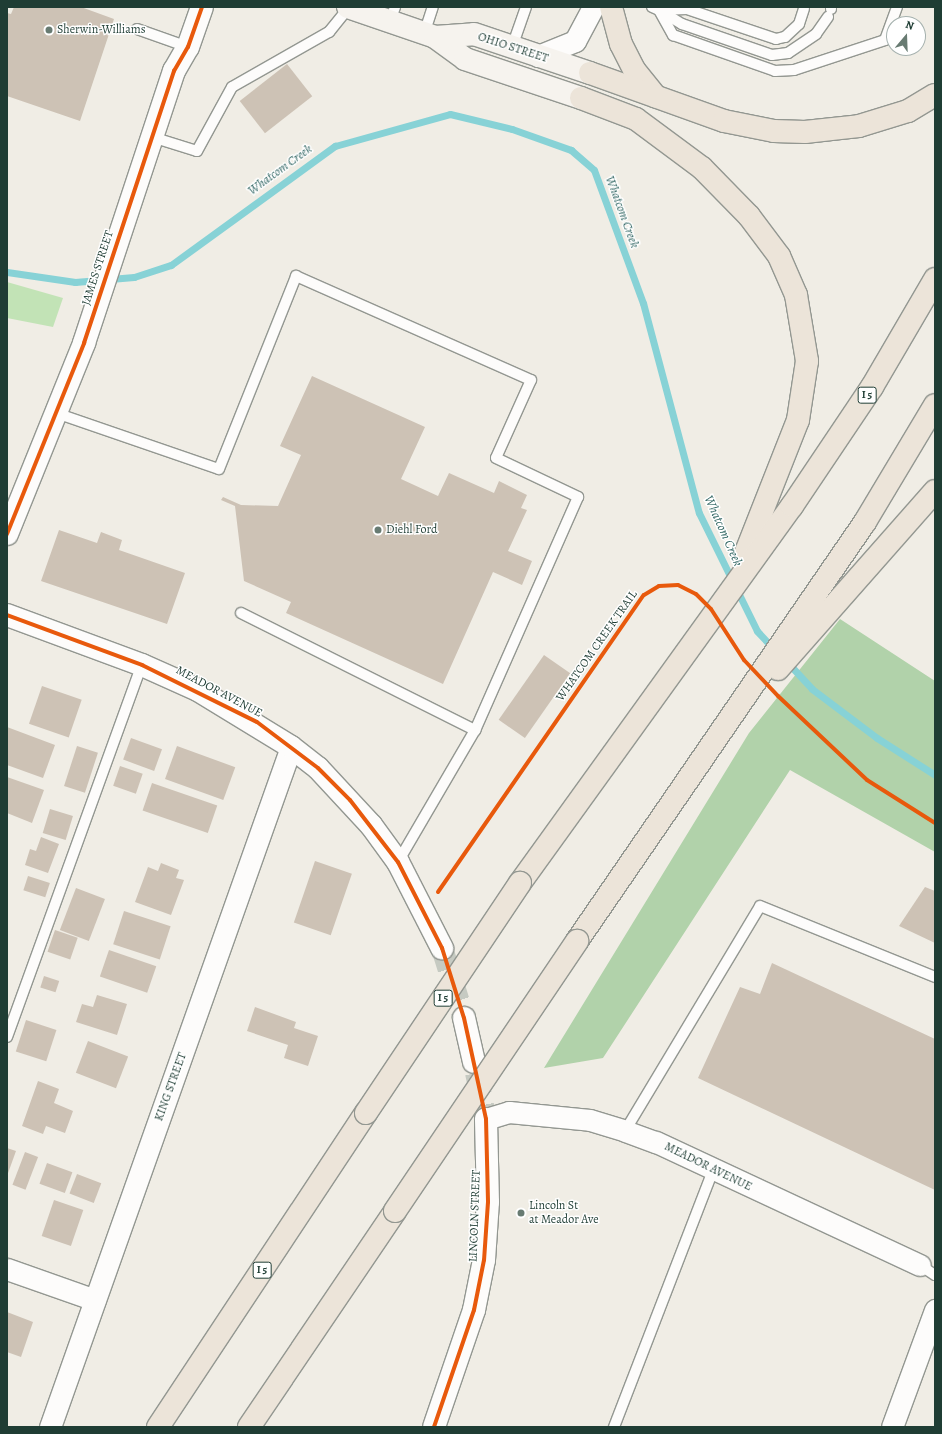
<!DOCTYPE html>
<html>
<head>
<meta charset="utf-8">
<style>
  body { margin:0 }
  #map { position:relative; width:942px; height:1434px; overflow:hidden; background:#f0ede5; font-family:Alegreya,serif }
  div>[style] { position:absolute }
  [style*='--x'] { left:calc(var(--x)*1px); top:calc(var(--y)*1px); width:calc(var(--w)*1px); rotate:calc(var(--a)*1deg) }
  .green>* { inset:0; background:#c2e3b6 }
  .forest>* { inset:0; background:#b1d2aa }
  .stream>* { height:7px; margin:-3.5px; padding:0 3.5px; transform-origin:3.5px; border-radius:3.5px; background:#87d2d6 }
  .building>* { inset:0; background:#cdc2b5; transform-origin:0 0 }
  .tertiary-tunnel>* { height:22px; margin-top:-11px; transform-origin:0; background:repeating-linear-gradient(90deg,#c6cac2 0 22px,transparent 0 33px) }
  .roads { filter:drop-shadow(1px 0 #939791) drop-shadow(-1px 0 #939791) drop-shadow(0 1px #939791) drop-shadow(0 -1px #939791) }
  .service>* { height:10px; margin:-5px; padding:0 5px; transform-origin:5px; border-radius:5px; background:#fdfcfb }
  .minor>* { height:21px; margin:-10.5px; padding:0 10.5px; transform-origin:10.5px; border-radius:10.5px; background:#fdfcfb }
  .tertiary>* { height:22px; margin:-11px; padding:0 11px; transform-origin:11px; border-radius:11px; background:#fdfcfb }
  .secondary>* { height:22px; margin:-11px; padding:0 11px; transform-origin:11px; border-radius:11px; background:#f6f3ee }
  .motorway>* { height:22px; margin:-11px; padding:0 11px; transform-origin:11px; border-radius:11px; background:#ece4d9 }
  .bridges { filter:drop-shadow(1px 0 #939791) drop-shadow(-1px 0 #939791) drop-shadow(0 1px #939791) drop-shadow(0 -1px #939791) }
  .motorway-bridge>* { height:22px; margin:-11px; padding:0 11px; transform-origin:11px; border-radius:11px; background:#ece4d9 }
  .cycleway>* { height:4px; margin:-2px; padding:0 2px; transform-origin:2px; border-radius:2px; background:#e8590c }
  .dots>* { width:11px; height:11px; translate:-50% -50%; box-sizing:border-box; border:2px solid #fff; border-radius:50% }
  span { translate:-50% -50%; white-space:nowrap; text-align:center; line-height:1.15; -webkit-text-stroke:3px #fff; paint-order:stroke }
  .shield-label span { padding:1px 3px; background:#fff; border:1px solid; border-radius:3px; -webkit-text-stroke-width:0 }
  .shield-label { font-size:11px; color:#1f3d34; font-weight:700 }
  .poi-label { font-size:12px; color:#1f3d34 }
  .left { translate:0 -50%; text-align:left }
  .street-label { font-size:12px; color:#1f3d34 }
  .water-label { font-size:13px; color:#316663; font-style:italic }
  .frame { position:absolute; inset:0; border:8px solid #1f3d34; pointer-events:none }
  .north { position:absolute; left:886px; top:16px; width:40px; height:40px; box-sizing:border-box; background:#fff; border:1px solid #a5b1ae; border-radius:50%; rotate:19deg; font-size:11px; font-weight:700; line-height:16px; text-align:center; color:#1f3d34 }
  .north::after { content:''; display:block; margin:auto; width:14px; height:18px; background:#687b72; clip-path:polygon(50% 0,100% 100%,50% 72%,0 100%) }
</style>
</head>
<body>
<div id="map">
  <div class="green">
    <i style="clip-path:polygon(7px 282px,63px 298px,53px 327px,7px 318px)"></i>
  </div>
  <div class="forest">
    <i style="clip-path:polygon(840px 619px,935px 681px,935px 852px,790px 770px,603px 1058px,544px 1068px,749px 733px)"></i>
  </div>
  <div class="stream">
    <i style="--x:7;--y:272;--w:69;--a:8.4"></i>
    <i style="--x:75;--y:282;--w:59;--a:-4.8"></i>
    <i style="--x:134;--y:277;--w:39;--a:-18"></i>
    <i style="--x:171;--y:265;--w:203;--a:-36"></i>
    <i style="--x:335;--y:146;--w:119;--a:-15.5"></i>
    <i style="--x:450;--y:114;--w:64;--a:13.6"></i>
    <i style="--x:512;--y:129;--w:63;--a:19.6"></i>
    <i style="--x:571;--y:150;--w:30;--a:41"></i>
    <i style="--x:594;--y:170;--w:142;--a:69.8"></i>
    <i style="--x:643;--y:303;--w:217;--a:75.1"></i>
    <i style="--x:699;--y:513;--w:131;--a:63.8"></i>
    <i style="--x:757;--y:631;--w:26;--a:47"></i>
    <i style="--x:788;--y:663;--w:35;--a:47"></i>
    <i style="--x:812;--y:689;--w:81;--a:37"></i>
    <i style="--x:877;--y:738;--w:69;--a:32.5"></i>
  </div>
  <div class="building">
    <i style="clip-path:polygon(14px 7px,81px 7px,114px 19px,80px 121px,7px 96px,7px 13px,11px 14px)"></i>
    <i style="left:287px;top:64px;width:41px;height:60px;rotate:52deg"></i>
    <i style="clip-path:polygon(312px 376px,425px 427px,401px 479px,438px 496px,449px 473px,494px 493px,499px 481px,527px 495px,521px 508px,527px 510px,508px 551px,532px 561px,522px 585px,493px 572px,443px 684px,286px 613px,291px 602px,244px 581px,235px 506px,221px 500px,223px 497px,241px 505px,278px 506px,301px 455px,280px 446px)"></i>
    <i style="clip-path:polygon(59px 530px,97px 543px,101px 532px,122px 540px,119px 550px,185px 573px,167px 624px,41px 581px)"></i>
    <i style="left:544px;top:655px;width:32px;height:79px;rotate:35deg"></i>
    <i style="left:42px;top:686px;width:42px;height:40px;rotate:19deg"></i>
    <i style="clip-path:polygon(7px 727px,55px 745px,43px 778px,7px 765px)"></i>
    <i style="left:131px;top:738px;width:33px;height:23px;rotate:20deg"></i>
    <i style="left:77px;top:746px;width:22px;height:42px;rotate:18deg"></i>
    <i style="left:177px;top:746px;width:62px;height:35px;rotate:20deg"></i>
    <i style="left:120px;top:766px;width:24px;height:21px;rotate:19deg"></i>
    <i style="clip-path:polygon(7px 777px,44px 790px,32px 823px,7px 813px)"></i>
    <i style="left:152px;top:783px;width:69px;height:29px;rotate:19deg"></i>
    <i style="left:50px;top:809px;width:24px;height:25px;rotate:17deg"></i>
    <i style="clip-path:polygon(41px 837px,59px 844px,48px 873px,25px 865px,30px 849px,36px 851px)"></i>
    <i style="left:315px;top:861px;width:39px;height:65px;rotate:19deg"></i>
    <i style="clip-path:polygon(161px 863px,179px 870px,176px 878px,184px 880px,171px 915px,135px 902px,148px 867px,158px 871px)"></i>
    <i style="left:28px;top:876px;width:23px;height:15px;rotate:18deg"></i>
    <i style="clip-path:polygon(925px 887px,935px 891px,935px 943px,899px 926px)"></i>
    <i style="left:76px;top:888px;width:31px;height:45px;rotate:21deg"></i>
    <i style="left:124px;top:911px;width:49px;height:35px;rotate:18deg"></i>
    <i style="left:55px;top:930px;width:24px;height:23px;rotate:19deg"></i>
    <i style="left:109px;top:950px;width:50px;height:28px;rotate:19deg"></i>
    <i style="clip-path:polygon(772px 963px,935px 1039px,935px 1190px,698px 1078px,740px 987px,760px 994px)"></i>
    <i style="left:44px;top:976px;width:16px;height:12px;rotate:18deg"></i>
    <i style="clip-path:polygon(97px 995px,127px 1004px,117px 1035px,76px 1022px,82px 1004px,93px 1007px)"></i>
    <i style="clip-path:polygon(255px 1007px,296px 1022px,294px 1028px,318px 1036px,308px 1066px,284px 1058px,288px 1045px,247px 1031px)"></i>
    <i style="left:26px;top:1020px;width:32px;height:33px;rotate:18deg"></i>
    <i style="left:88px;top:1041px;width:43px;height:34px;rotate:21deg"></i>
    <i style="clip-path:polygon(38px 1081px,59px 1089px,54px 1103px,73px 1111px,65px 1133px,46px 1126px,43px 1134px,22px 1126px)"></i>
    <i style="clip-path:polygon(7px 1148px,16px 1151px,7px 1176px)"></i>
    <i style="left:25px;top:1152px;width:14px;height:35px;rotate:21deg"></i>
    <i style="left:47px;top:1163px;width:27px;height:22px;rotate:20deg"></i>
    <i style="left:77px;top:1174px;width:26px;height:21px;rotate:21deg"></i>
    <i style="left:54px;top:1200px;width:31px;height:38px;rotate:19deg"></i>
    <i style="clip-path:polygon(7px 1312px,33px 1322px,21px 1357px,7px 1352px)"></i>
  </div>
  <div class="tertiary-tunnel">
    <i style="--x:442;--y:948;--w:73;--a:72.6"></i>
    <i style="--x:476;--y:1073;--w:47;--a:77.7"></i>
  </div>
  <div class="roads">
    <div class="service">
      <i style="--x:652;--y:7;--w:8;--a:23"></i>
      <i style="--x:659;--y:10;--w:29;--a:61"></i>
      <i style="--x:673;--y:35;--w:108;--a:19.4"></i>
      <i style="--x:775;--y:71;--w:19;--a:-3"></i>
      <i style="--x:794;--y:70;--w:96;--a:-18.2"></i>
      <i style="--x:885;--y:40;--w:35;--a:-70"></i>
      <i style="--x:831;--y:7;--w:2;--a:90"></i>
      <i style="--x:659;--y:10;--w:28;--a:-2"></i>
      <i style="--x:687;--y:9;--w:94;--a:18.6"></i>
      <i style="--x:776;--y:39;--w:9;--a:-13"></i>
      <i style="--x:785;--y:37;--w:19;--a:-43"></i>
      <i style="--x:799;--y:24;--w:16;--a:-72"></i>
      <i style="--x:661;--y:11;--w:25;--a:32"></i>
      <i style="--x:682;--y:24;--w:95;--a:19"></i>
      <i style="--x:772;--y:55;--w:16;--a:-7"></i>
      <i style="--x:788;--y:53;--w:34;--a:-34"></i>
      <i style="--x:816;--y:34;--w:21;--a:-55"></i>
      <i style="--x:390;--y:21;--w:15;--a:-70"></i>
      <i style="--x:137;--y:29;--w:54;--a:19.4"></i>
      <i style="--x:424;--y:34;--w:28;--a:-72"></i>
      <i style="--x:512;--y:47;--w:42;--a:-70.7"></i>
      <i style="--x:152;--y:137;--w:47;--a:17.3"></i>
      <i style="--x:197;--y:151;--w:73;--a:-61.3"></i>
      <i style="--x:232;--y:87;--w:112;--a:-29.6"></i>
      <i style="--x:329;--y:32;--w:32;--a:-51"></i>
      <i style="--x:56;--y:413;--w:172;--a:19"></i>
      <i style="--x:219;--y:469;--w:208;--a:-68.2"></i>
      <i style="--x:296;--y:276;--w:257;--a:23.9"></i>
      <i style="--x:531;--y:380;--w:85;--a:114.2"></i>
      <i style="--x:496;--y:458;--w:91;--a:25.4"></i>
      <i style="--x:578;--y:497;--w:255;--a:113.8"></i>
      <i style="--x:475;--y:730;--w:153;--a:120.3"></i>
      <i style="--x:241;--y:613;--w:262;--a:26.6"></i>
      <i style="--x:7;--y:1037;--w:396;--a:-70.1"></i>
      <i style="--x:625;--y:1131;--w:262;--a:-59"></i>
      <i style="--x:760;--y:906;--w:189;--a:22.1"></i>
      <i style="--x:920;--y:1265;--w:18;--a:34"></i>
      <i style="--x:614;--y:1427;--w:274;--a:-68.9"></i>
    </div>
    <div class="minor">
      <i style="--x:538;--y:56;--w:40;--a:-22"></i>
      <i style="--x:575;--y:41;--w:38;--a:-62"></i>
      <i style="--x:486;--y:1119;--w:24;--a:-17"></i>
      <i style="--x:509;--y:1112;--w:81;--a:5.6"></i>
      <i style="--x:590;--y:1120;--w:37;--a:17"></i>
      <i style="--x:625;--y:1131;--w:33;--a:20"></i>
      <i style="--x:656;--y:1142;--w:291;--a:25"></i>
      <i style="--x:7;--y:1269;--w:93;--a:19.4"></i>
      <i style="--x:50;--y:1427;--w:721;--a:-70.49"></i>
      <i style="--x:892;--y:1427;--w:125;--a:-69.8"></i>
    </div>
    <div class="tertiary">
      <i style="--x:7;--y:534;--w:206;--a:-68"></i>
      <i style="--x:84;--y:343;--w:287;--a:-71.7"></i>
      <i style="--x:174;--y:71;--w:28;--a:-60"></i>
      <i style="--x:188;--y:47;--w:42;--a:-70.7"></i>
      <i style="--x:7;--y:615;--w:144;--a:20.3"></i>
      <i style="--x:142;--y:665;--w:61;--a:24.1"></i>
      <i style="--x:198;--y:690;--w:109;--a:31.5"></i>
      <i style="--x:291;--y:747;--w:34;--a:38"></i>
      <i style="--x:318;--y:768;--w:78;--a:47.1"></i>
      <i style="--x:371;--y:825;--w:46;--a:53.9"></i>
      <i style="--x:398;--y:862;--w:97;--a:62.9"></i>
      <i style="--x:464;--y:1018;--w:45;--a:77.2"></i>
      <i style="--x:434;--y:1427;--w:124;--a:-71.1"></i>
      <i style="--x:474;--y:1310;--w:51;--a:-78.7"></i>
      <i style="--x:484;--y:1260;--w:58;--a:-86.1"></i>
      <i style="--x:488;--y:1202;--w:83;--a:-91.4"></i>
    </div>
    <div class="secondary">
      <i style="--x:348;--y:7;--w:92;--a:19"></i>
      <i style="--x:435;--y:37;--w:37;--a:36"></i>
      <i style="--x:465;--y:59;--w:122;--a:18.6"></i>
      <i style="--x:435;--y:37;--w:39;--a:-4"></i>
      <i style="--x:474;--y:34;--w:122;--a:18.6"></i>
    </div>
    <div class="motorway">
      <i style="--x:611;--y:7;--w:38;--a:75"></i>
      <i style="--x:621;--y:44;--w:30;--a:63"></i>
      <i style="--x:635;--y:71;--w:33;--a:51"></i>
      <i style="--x:590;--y:73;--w:142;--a:19.7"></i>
      <i style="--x:724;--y:121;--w:51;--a:11.3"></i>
      <i style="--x:774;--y:131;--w:31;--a:2"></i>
      <i style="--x:805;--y:132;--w:54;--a:-6.3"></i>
      <i style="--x:859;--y:126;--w:51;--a:-17"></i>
      <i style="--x:908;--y:111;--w:31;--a:-31"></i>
      <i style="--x:581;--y:98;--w:59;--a:20.9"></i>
      <i style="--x:636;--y:119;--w:82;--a:36.6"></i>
      <i style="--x:702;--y:168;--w:67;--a:45.6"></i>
      <i style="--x:749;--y:216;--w:50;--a:53.1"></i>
      <i style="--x:779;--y:256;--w:43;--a:66.4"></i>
      <i style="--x:796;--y:295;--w:67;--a:80.5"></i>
      <i style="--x:807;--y:361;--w:60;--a:98.7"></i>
      <i style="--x:798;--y:420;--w:147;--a:111.5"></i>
      <i style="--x:778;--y:669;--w:237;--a:-48.6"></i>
      <i style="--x:520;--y:883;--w:465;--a:-54.2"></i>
      <i style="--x:792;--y:506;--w:143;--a:-56.1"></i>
      <i style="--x:872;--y:387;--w:125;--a:-59.7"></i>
      <i style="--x:577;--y:941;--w:508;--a:-55.5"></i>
      <i style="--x:865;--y:522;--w:136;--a:-59.1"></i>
      <i style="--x:158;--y:1427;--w:377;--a:-56.5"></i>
      <i style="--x:249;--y:1427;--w:261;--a:-55.9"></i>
    </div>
  </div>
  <div class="bridges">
    <div class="motorway-bridge">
      <i style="--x:366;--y:1113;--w:277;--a:-56.2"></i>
      <i style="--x:395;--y:1211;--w:326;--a:-56"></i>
    </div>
  </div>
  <div class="cycleway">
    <i style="--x:7;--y:534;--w:206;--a:-68"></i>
    <i style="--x:84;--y:343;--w:287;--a:-71.7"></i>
    <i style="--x:174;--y:71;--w:28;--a:-60"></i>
    <i style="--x:188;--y:47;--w:42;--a:-70.7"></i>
    <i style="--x:7;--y:615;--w:144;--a:20.3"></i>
    <i style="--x:142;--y:665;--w:128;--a:26.4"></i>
    <i style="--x:257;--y:722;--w:76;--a:37"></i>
    <i style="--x:318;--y:768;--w:45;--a:45"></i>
    <i style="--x:350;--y:800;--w:78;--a:52.3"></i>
    <i style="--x:398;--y:862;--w:97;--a:62.9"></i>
    <i style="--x:442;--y:948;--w:73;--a:72.6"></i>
    <i style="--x:464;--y:1018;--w:103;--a:77.7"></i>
    <i style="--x:486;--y:1119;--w:83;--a:88.6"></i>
    <i style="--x:488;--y:1202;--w:58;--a:93.9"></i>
    <i style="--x:484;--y:1260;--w:51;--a:101.3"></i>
    <i style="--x:474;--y:1310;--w:124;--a:108.9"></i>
    <i style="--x:438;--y:892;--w:361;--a:-55.3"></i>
    <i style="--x:644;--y:595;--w:17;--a:-31"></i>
    <i style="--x:659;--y:586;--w:19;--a:-3"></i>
    <i style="--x:678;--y:585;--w:20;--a:27"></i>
    <i style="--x:696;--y:594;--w:21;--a:45"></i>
    <i style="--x:711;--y:609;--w:61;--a:57.1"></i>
    <i style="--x:744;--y:660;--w:50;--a:46.6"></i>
    <i style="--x:778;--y:696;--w:122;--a:43.3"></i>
    <i style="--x:867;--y:780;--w:80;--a:32.3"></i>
  </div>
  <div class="dots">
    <i style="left:49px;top:30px;background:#687b72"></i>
    <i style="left:378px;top:530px;background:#687b72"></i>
    <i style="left:521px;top:1213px;background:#687b72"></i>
  </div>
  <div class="shield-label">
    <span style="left:867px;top:395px">I 5</span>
    <span style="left:443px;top:998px">I 5</span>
    <span style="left:262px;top:1270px">I 5</span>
  </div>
  <div class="poi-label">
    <span class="left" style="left:57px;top:30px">Sherwin-Williams</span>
    <span class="left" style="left:386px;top:530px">Diehl Ford</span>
    <span class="left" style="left:529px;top:1213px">Lincoln St<br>at Meador Ave</span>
  </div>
  <div class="street-label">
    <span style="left:513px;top:48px;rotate:18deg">OHIO STREET</span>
    <span style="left:98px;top:268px;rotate:-72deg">JAMES STREET</span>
    <span style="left:597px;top:646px;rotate:-55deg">WHATCOM CREEK TRAIL</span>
    <span style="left:219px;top:692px;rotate:28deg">MEADOR AVENUE</span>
    <span style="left:171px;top:1087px;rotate:-70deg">KING STREET</span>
    <span style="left:708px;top:1167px;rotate:26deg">MEADOR AVENUE</span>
    <span style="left:475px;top:1216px;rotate:-88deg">LINCOLN STREET</span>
  </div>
  <div class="water-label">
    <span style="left:280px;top:170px;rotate:-36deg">Whatcom Creek</span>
    <span style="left:622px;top:212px;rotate:70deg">Whatcom Creek</span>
    <span style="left:723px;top:531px;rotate:66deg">Whatcom Creek</span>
  </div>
  <div class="frame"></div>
  <div class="north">N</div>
</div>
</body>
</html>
